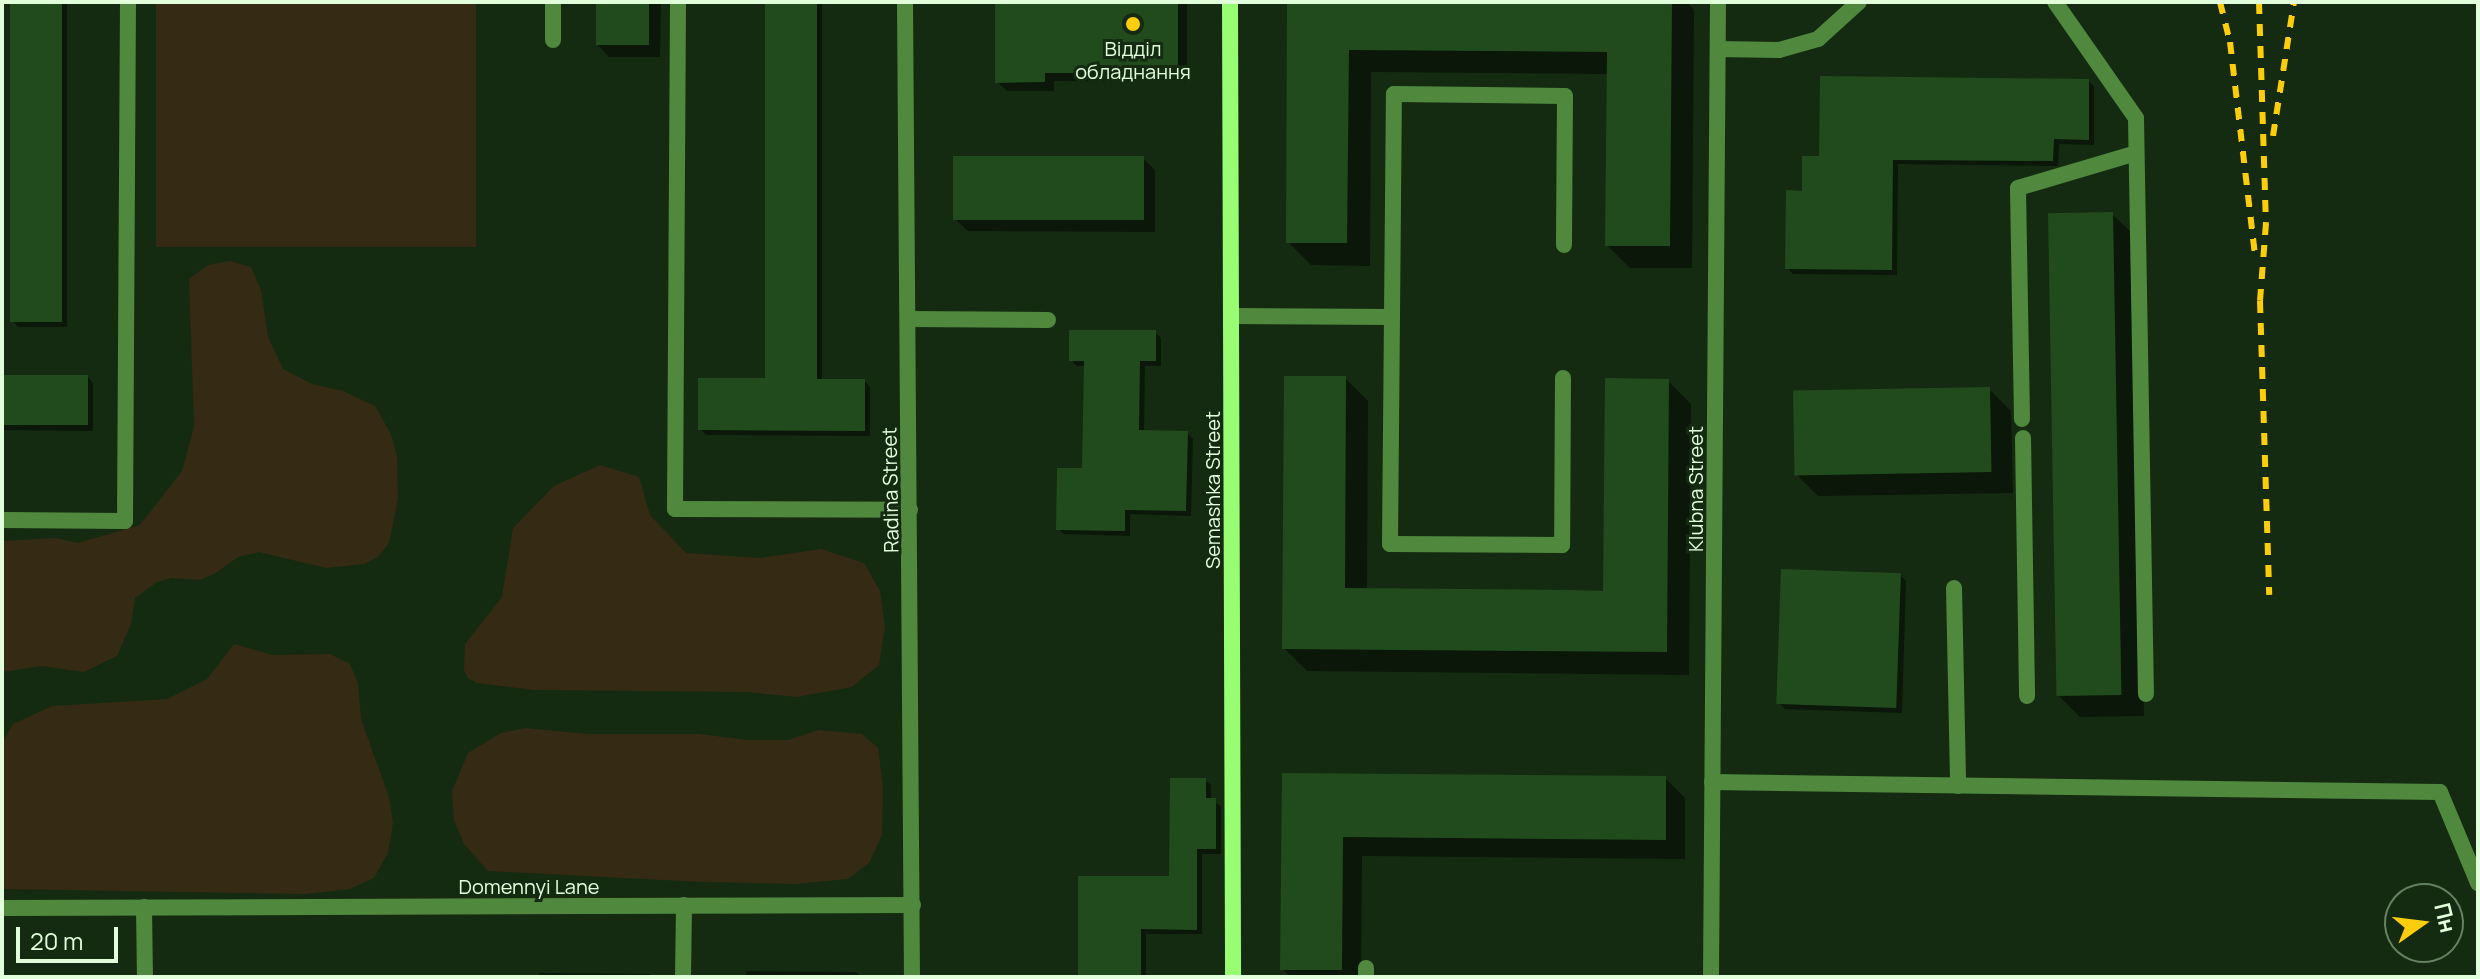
<!DOCTYPE html>
<html>
<head>
<meta charset="utf-8">
<style>
  body { margin:0 }
  #map { position:relative; width:2480px; height:979px; overflow:hidden; background:#142b11; font-family:Manrope,sans-serif }
  div>[style] { position:absolute }
  [style*='--x'] { left:calc(var(--x)*1px); top:calc(var(--y)*1px); width:calc(var(--w)*1px); rotate:calc(var(--a)*1deg) }
  .green>* { inset:0; background:#352a14; transform-origin:0 0 }
  .shadow>* { inset:0; background:#0007 }
  .building>* { inset:0; background:#224b1d; transform-origin:0 0 }
  .lane>* { height:16px; margin:-8px; padding:0 8px; transform-origin:8px; border-radius:8px; background:#50893d }
  .street>* { height:16px; margin:-8px; padding:0 8px; transform-origin:8px; border-radius:8px; background:#50893d }
  .secondary>* { height:16px; margin:-8px; padding:0 8px; transform-origin:8px; border-radius:8px; background:#98fd73 }
  .rail>* { height:6px; margin-top:-3px; transform-origin:0; background:repeating-linear-gradient(90deg,#fccd0a 0 12px,transparent 0 22px) }
  .dots>* { width:22px; height:22px; translate:-50% -50%; box-sizing:border-box; border:4px solid #142b11; border-radius:50% }
  span { translate:-50% -50%; white-space:nowrap; text-align:center; line-height:1.15; -webkit-text-stroke:6px #142b11; paint-order:stroke }
  .poi-label { font-size:20px; color:#e2ffdb }
  .street-label { font-size:20px; color:#e2ffdb }
  .frame { position:absolute; inset:0; border:4px solid #e2ffdb; pointer-events:none }
  .north { position:absolute; left:2384px; top:883px; width:80px; height:80px; box-sizing:border-box; background:#142b11; border:2px solid #668062; border-radius:50%; rotate:76deg; font-size:22px; font-weight:700; line-height:32px; text-align:center; color:#e2ffdb }
  .north::after { content:''; display:block; margin:auto; width:28px; height:36px; background:#fccd0a; clip-path:polygon(50% 0,100% 100%,50% 72%,0 100%) }
  .scale { position:absolute; left:16px; top:927px; width:102px; height:36px; box-sizing:border-box; border:4px solid #e2ffdb; border-top:0; padding-left:10px; font-size:24px; line-height:28px; white-space:nowrap; color:#e2ffdb; -webkit-text-stroke:6px #142b11; paint-order:stroke }
</style>
</head>
<body>
<div id="map">
  <div class="green">
    <i style="left:156px;top:2px;width:320px;height:245px"></i>
    <i style="clip-path:polygon(230px 261px,251px 267px,261px 290px,268px 337px,283px 369px,312px 384px,343px 391px,375px 406px,391px 434px,397px 456px,398px 499px,389px 543px,378px 557px,364px 564px,326px 568px,259px 552px,238px 557px,216px 573px,200px 580px,172px 578px,157px 582px,135px 598px,131px 624px,117px 656px,84px 672px,42px 666px,2px 672px,2px 541px,56px 538px,78px 543px,140px 525px,182px 471px,194px 427px,189px 279px,208px 265px)"></i>
    <i style="clip-path:polygon(600px 465px,639px 477px,650px 515px,686px 553px,761px 558px,821px 549px,864px 563px,880px 591px,885px 627px,879px 665px,852px 687px,797px 697px,745px 692px,534px 690px,477px 683px,468px 678px,464px 671px,465px 644px,502px 597px,513px 528px,554px 486px)"></i>
    <i style="clip-path:polygon(234px 644px,273px 655px,330px 654px,350px 664px,358px 683px,361px 719px,389px 797px,393px 823px,388px 853px,374px 878px,350px 889px,305px 894px,2px 889px,2px 743px,13px 724px,52px 706px,167px 699px,207px 679px)"></i>
    <i style="clip-path:polygon(525px 728px,588px 734px,699px 734px,749px 740px,788px 740px,819px 730px,862px 734px,878px 748px,883px 786px,882px 835px,869px 863px,848px 879px,795px 884px,701px 882px,488px 871px,464px 844px,454px 820px,452px 791px,468px 753px,501px 733px)"></i>
  </div>
  <div class="shadow">
    <i style="clip-path:polygon(12px 2px,67px 2px,67px 327px,18px 327px,13px 321px)"></i>
    <i style="clip-path:polygon(597px 2px,661px 2px,660px 57px,609px 57px,597px 44px)"></i>
    <i style="clip-path:polygon(767px 2px,822px 2px,822px 381px,865px 381px,870px 387px,870px 436px,706px 435px,700px 429px,767px 380px)"></i>
    <i style="clip-path:polygon(997px 2px,1187px 2px,1187px 82px,1054px 81px,1054px 91px,1007px 91px,997px 82px)"></i>
    <i style="clip-path:polygon(1289px 2px,1687px 2px,1694px 10px,1692px 268px,1630px 268px,1607px 245px,1609px 74px,1371px 72px,1370px 266px,1311px 265px,1288px 242px)"></i>
    <i style="clip-path:polygon(2088px 81px,2094px 86px,2094px 145px,2059px 144px,2058px 166px,1898px 164px,1897px 275px,1793px 274px,1787px 268px,1804px 193px)"></i>
    <i style="clip-path:polygon(1143px 158px,1155px 170px,1155px 232px,968px 231px,955px 219px)"></i>
    <i style="clip-path:polygon(2112px 214px,2135px 236px,2144px 716px,2080px 717px,2058px 695px)"></i>
    <i style="clip-path:polygon(1155px 332px,1161px 338px,1161px 366px,1145px 366px,1144px 432px,1187px 433px,1193px 439px,1191px 516px,1130px 514px,1130px 536px,1064px 534px,1058px 529px,1084px 470px,1086px 366px,1077px 366px,1071px 360px)"></i>
    <i style="clip-path:polygon(2px 377px,88px 377px,93px 383px,93px 431px,2px 430px)"></i>
    <i style="clip-path:polygon(1345px 378px,1368px 401px,1367px 591px,1605px 593px,1668px 381px,1691px 404px,1689px 675px,1307px 671px,1284px 648px)"></i>
    <i style="clip-path:polygon(1989px 389px,2011px 411px,2013px 493px,1818px 496px,1796px 474px)"></i>
    <i style="clip-path:polygon(1900px 575px,1906px 581px,1902px 713px,1785px 709px,1779px 703px)"></i>
    <i style="clip-path:polygon(1284px 775px,1665px 778px,1685px 798px,1685px 859px,1362px 856px,1361px 977px,1291px 977px,1282px 969px)"></i>
    <i style="clip-path:polygon(1205px 780px,1211px 785px,1211px 800px,1221px 806px,1221px 854px,1202px 854px,1202px 934px,1146px 934px,1146px 977px,1080px 977px,1171px 878px)"></i>
    <i style="clip-path:polygon(746px 971px,856px 972px,861px 977px,746px 977px)"></i>
    <i style="clip-path:polygon(539px 973px,650px 974px,653px 977px,539px 977px)"></i>
  </div>
  <div class="building">
    <i style="left:10px;top:2px;width:52px;height:320px"></i>
    <i style="left:596px;top:2px;width:53px;height:43px"></i>
    <i style="clip-path:polygon(765px 2px,817px 2px,817px 379px,865px 379px,865px 431px,698px 430px,698px 378px,765px 378px)"></i>
    <i style="clip-path:polygon(995px 2px,1178px 2px,1178px 73px,1045px 73px,1045px 82px,995px 83px)"></i>
    <i style="clip-path:polygon(1287px 2px,1672px 2px,1670px 246px,1605px 246px,1607px 52px,1349px 50px,1347px 243px,1286px 243px)"></i>
    <i style="clip-path:polygon(1820px 76px,2089px 79px,2089px 140px,2054px 139px,2053px 161px,1893px 160px,1892px 270px,1785px 269px,1786px 190px,1802px 191px,1802px 156px,1819px 156px)"></i>
    <i style="left:953px;top:156px;width:191px;height:64px"></i>
    <i style="left:2113px;top:212px;width:483px;height:65px;rotate:89deg"></i>
    <i style="clip-path:polygon(1069px 330px,1156px 330px,1156px 361px,1140px 361px,1139px 430px,1188px 431px,1186px 511px,1125px 510px,1125px 531px,1056px 530px,1057px 468px,1082px 468px,1084px 361px,1069px 361px)"></i>
    <i style="left:2px;top:375px;width:86px;height:50px"></i>
    <i style="clip-path:polygon(1284px 376px,1346px 376px,1345px 588px,1570px 590px,1603px 591px,1605px 378px,1669px 379px,1667px 652px,1282px 649px)"></i>
    <i style="left:1990px;top:387px;width:85px;height:197px;rotate:89deg"></i>
    <i style="left:1781px;top:569px;width:120px;height:135px;rotate:2deg"></i>
    <i style="clip-path:polygon(1282px 773px,1666px 776px,1666px 840px,1343px 837px,1342px 970px,1280px 970px)"></i>
    <i style="clip-path:polygon(1170px 778px,1206px 778px,1206px 798px,1216px 798px,1216px 849px,1197px 849px,1197px 930px,1141px 929px,1141px 977px,1078px 977px,1078px 876px,1169px 876px)"></i>
  </div>
  <div class="lane">
    <i style="--x:678;--y:2;--w:507;--a:90.34"></i>
    <i style="--x:675;--y:509;--w:235;--a:0.2"></i>
    <i style="--x:2055;--y:2;--w:141;--a:55.1"></i>
    <i style="--x:2136;--y:118;--w:576;--a:89.01"></i>
    <i style="--x:553;--y:40;--w:38;--a:-90"></i>
    <i style="--x:1718;--y:49;--w:61;--a:0.9"></i>
    <i style="--x:1779;--y:50;--w:41;--a:-15.8"></i>
    <i style="--x:1818;--y:39;--w:55;--a:-42.1"></i>
    <i style="--x:1231;--y:316;--w:161;--a:0.4"></i>
    <i style="--x:909;--y:319;--w:139;--a:0.4"></i>
    <i style="--x:1563;--y:378;--w:167;--a:90.3"></i>
    <i style="--x:1562;--y:545;--w:172;--a:-179.7"></i>
    <i style="--x:1390;--y:544;--w:450;--a:-89.5"></i>
    <i style="--x:1394;--y:94;--w:171;--a:0.7"></i>
    <i style="--x:1565;--y:96;--w:149;--a:90.4"></i>
    <i style="--x:2022;--y:419;--w:231;--a:-91"></i>
    <i style="--x:2018;--y:188;--w:123;--a:-16.5"></i>
    <i style="--x:2023;--y:438;--w:258;--a:89.1"></i>
    <i style="--x:1954;--y:588;--w:198;--a:88.8"></i>
    <i style="--x:1712;--y:782;--w:728;--a:0.79"></i>
    <i style="--x:2440;--y:792;--w:99;--a:67.3"></i>
    <i style="--x:1366;--y:977;--w:9;--a:-90"></i>
  </div>
  <div class="street">
    <i style="--x:905;--y:2;--w:975;--a:89.59"></i>
    <i style="--x:2;--y:520;--w:123;--a:0.5"></i>
    <i style="--x:125;--y:521;--w:519;--a:-89.67"></i>
    <i style="--x:144;--y:907;--w:70;--a:89.2"></i>
    <i style="--x:2;--y:908;--w:911;--a:-0.19"></i>
    <i style="--x:683;--y:977;--w:72;--a:-89.2"></i>
    <i style="--x:1711;--y:977;--w:975;--a:-89.59"></i>
  </div>
  <div class="secondary">
    <i style="--x:1230;--y:2;--w:975;--a:89.82"></i>
  </div>
  <div class="rail">
    <i style="--x:2220;--y:2;--w:41;--a:76"></i>
    <i style="--x:2230;--y:42;--w:214;--a:83.3"></i>
    <i style="--x:2259;--y:2;--w:221;--a:88.2"></i>
    <i style="--x:2266;--y:223;--w:78;--a:94.4"></i>
    <i style="--x:2260;--y:301;--w:294;--a:88.2"></i>
    <i style="--x:2273;--y:136;--w:136;--a:-81.1"></i>
  </div>
  <div class="dots">
    <i style="left:1133px;top:24px;background:#fccd0a"></i>
  </div>
  <div class="poi-label">
    <span style="left:1133px;top:60px">Відділ<br>обладнання</span>
  </div>
  <div class="street-label">
    <span style="left:1695px;top:489px;rotate:-90deg">Klubna Street</span>
    <span style="left:890px;top:490px;rotate:-91deg">Radina Street</span>
    <span style="left:1212px;top:490px;rotate:-90deg">Semashka Street</span>
    <span style="left:529px;top:886px">Domennyi Lane</span>
  </div>
  <div class="frame"></div>
  <div class="north">Пн</div>
  <div class="scale">20 m</div>
</div>
</body>
</html>
